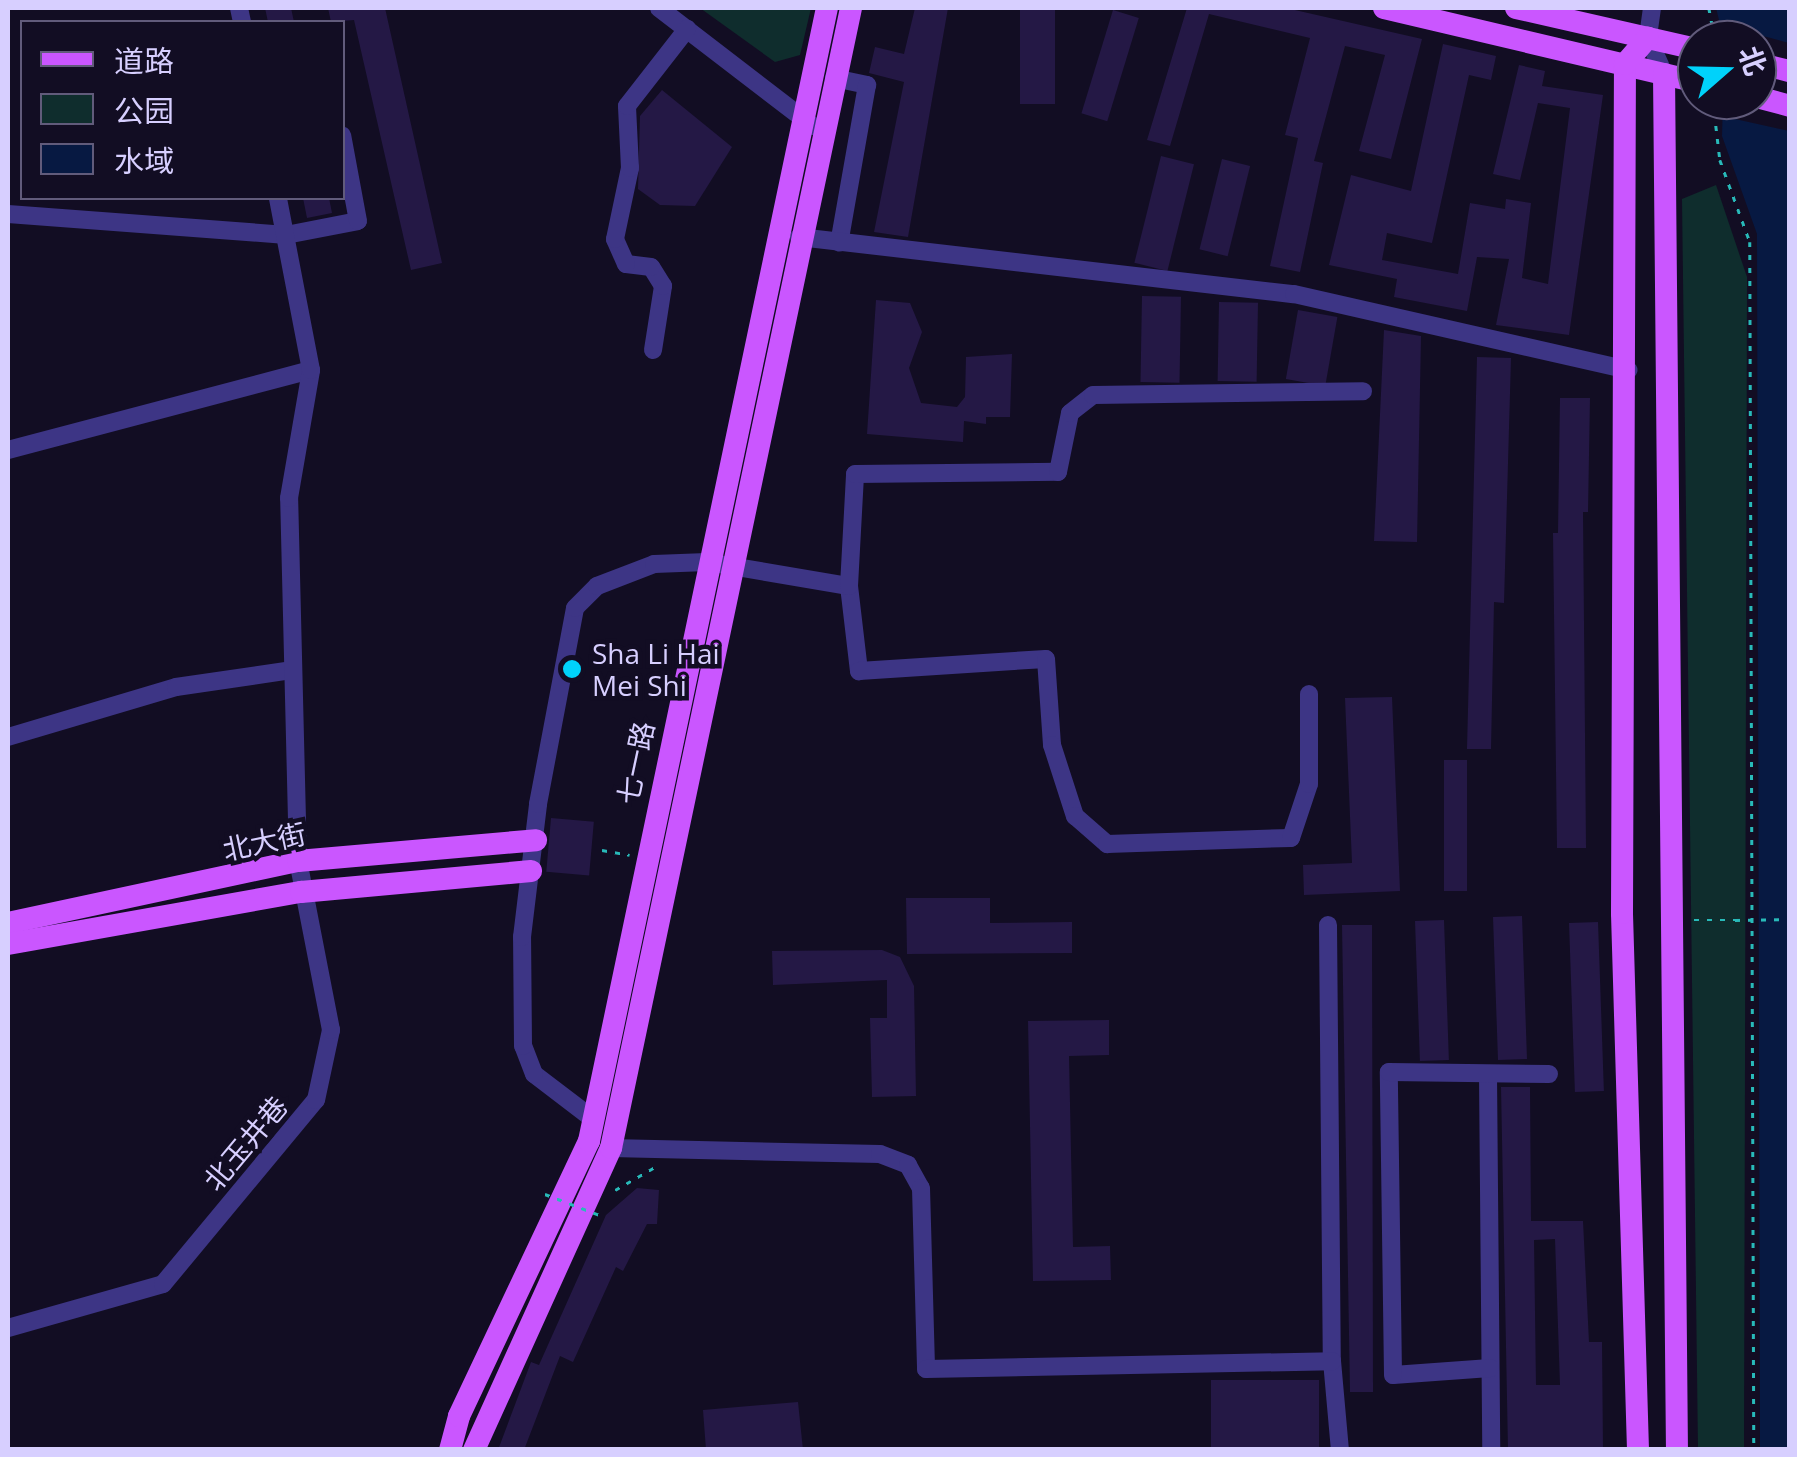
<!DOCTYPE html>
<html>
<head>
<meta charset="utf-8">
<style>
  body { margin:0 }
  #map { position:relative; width:1797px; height:1457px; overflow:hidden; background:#120d23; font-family:"Open Sans","Noto Sans SC",sans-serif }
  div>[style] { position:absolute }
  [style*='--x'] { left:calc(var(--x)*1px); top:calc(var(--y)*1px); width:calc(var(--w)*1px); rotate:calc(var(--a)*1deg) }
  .green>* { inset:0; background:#0f2d2d }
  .water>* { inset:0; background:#071942 }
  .pier>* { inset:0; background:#120d23 }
  .building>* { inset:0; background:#241845; transform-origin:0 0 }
  .path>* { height:2.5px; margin-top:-1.25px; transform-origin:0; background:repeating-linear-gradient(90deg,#28bab9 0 5px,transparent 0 13px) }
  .minor>* { height:18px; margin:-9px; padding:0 9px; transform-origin:9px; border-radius:9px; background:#3d3585 }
  .major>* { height:22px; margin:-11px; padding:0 11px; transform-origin:11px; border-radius:11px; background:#ca56ff }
  .path-bridge>* { height:2.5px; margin-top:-1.25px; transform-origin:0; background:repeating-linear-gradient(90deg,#28bab9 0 5px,transparent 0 13px) }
  .dots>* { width:28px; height:28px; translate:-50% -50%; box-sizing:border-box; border:5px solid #120d23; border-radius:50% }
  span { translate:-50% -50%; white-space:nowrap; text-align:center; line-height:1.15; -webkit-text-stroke:9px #120d23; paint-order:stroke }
  .poi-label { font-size:28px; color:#d7cfff }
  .left { translate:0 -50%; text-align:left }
  .street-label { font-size:28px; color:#d7cfff }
  .frame { position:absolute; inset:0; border:10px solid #d7cfff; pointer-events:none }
  .legend { position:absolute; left:20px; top:20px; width:325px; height:180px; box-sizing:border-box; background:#120d23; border:2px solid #615b7b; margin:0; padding:12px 18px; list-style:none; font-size:30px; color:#d7cfff }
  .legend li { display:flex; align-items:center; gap:20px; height:50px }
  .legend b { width:50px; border:2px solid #615b7b }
  .north { position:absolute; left:1677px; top:20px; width:100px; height:100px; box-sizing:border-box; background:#120d23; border:2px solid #615b7b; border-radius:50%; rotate:70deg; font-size:28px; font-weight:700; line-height:40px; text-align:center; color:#d7cfff }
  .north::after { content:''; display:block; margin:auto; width:35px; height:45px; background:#00d2fa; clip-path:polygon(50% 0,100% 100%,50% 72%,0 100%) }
</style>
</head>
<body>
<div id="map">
  <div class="green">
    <i style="clip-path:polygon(700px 8px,811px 8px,800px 55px,775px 62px)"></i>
    <i style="clip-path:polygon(1716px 185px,1747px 277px,1744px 1450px,1698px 1449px,1682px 199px)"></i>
  </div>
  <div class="water">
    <i style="clip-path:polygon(1716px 8px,1789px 8px,1789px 1449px,1760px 1449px,1757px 234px,1722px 136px,1723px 100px,1757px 100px,1757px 40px,1724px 40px)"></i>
  </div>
  <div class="pier">
    <i style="clip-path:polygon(1718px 24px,1789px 43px,1789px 131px,1717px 115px,1718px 100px,1757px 100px,1757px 40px,1719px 40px)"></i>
  </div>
  <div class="building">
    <i style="clip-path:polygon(265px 8px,291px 8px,294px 22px,268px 22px)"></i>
    <i style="clip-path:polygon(328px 8px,385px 8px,442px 263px,411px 270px,354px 20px,331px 22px)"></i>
    <i style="clip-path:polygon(915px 8px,948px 8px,908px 237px,874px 232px,904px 82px,869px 73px,875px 47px,904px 54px)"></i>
    <i style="left:1020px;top:8px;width:35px;height:96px"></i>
    <i style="clip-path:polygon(1187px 8px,1286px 8px,1422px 39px,1391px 159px,1359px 151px,1385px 55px,1345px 46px,1314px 161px,1323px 163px,1300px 272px,1270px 266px,1298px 138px,1285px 135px,1310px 38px,1209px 14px,1170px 146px,1147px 140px)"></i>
    <i style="left:1113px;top:10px;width:27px;height:108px;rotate:17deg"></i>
    <i style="clip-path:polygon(1443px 44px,1496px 56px,1491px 80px,1469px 75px,1432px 243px,1387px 233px,1382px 260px,1458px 274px,1470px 203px,1505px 209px,1506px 199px,1531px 203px,1522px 278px,1548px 284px,1570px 108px,1538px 103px,1520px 180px,1493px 174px,1519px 65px,1545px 71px,1542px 86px,1603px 95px,1569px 335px,1496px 325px,1509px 259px,1477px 257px,1467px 311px,1394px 297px,1397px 279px,1329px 265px,1351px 175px,1411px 191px)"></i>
    <i style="clip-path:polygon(662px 90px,732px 147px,695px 206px,660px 205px,638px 189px,640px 116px)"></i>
    <i style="left:1161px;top:156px;width:34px;height:110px;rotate:14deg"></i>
    <i style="left:1222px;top:159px;width:29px;height:93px;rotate:14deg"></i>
    <i style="clip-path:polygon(303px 198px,329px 198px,332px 213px,307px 218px)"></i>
    <i style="left:1142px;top:296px;width:39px;height:86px;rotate:1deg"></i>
    <i style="clip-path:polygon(876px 300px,910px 303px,922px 332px,909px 368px,921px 403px,957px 407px,965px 397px,966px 357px,1012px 354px,1010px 417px,986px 417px,986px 424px,964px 421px,963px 442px,867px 434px)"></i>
    <i style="left:1219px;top:302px;width:39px;height:79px;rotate:1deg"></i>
    <i style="left:1298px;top:310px;width:40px;height:70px;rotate:10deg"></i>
    <i style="clip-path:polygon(1384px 330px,1421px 336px,1417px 542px,1374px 541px)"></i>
    <i style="clip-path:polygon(1477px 357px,1511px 358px,1504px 603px,1494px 602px,1491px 749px,1467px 749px)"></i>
    <i style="clip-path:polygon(1560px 398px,1590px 398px,1588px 512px,1583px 512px,1586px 848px,1557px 848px,1553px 533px,1558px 533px)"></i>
    <i style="clip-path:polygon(1392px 697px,1400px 891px,1304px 895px,1303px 865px,1352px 863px,1345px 698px)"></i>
    <i style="left:1444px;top:760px;width:23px;height:131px"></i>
    <i style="left:551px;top:818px;width:43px;height:54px;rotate:5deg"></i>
    <i style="clip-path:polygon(906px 898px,990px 898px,990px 923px,1072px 922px,1072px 953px,907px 954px)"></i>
    <i style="left:1522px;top:916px;width:143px;height:29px;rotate:88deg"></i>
    <i style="left:1444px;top:920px;width:140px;height:29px;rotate:88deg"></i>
    <i style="left:1598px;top:922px;width:169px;height:29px;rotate:88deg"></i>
    <i style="clip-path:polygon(1342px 925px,1372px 925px,1373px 1392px,1350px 1392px)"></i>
    <i style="clip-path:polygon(882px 950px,900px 957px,914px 986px,916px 1096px,872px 1097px,870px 1018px,887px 1018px,887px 980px,773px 985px,772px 951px)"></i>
    <i style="clip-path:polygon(1109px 1020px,1109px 1055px,1069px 1056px,1073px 1247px,1110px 1246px,1111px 1280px,1033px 1281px,1028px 1021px)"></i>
    <i style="clip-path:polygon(evenodd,1501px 1087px,1530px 1087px,1531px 1221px,1583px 1221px,1589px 1342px,1602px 1342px,1603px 1450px,1508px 1450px,1501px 1087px,1555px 1239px,1560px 1385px,1536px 1385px,1534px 1240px,1555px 1239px)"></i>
    <i style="clip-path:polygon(637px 1188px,659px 1190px,657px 1224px,647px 1224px,623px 1271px,616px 1267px,573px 1362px,560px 1356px,524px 1450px,498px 1450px,531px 1362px,539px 1365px,606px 1215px)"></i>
    <i style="left:1211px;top:1380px;width:108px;height:70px"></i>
    <i style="clip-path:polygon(798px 1402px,803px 1450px,706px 1450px,703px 1410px)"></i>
  </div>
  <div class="path">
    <i style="--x:1709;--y:8;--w:32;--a:79"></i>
    <i style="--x:1713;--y:100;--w:60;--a:83.3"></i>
    <i style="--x:1720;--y:160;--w:87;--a:69.9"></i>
    <i style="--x:1750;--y:242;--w:1208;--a:89.81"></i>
    <i style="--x:602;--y:850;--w:28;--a:10"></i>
    <i style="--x:1694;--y:920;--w:41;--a:0"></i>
    <i style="--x:615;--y:1190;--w:46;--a:-29.9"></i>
  </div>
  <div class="minor">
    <i style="--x:239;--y:8;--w:14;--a:78"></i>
    <i style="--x:659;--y:8;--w:194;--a:37.5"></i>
    <i style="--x:1652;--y:8;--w:30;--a:98"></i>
    <i style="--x:1648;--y:38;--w:39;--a:66"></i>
    <i style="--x:834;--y:78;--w:34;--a:12"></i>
    <i style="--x:867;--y:85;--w:160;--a:100"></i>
    <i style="--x:8;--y:214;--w:279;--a:4.3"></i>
    <i style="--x:286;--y:235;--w:73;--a:-11"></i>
    <i style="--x:358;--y:221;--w:87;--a:-100.5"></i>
    <i style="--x:799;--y:237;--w:498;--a:6.6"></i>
    <i style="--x:1294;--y:294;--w:343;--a:12.8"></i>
    <i style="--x:653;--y:350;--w:65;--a:-81.1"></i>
    <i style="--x:663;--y:286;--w:22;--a:-122"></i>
    <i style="--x:651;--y:267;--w:25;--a:-173"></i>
    <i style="--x:626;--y:264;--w:27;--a:-114"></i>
    <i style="--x:615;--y:239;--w:73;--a:-78.1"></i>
    <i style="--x:630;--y:168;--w:62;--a:-92.8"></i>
    <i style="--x:627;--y:106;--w:98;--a:-52.1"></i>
    <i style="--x:8;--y:450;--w:313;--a:-14.8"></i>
    <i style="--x:849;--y:586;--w:86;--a:83.3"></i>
    <i style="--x:859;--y:671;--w:187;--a:-3.7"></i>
    <i style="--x:1046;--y:659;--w:86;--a:86"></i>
    <i style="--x:1052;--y:745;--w:75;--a:72.1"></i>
    <i style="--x:1075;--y:816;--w:43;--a:41.2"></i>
    <i style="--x:1107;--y:844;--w:184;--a:-1.9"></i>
    <i style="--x:1291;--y:838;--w:57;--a:-71.6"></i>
    <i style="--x:1309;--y:784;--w:90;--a:-90"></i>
    <i style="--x:8;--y:737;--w:175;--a:-16.6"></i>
    <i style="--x:176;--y:687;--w:118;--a:-8.3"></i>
    <i style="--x:1328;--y:925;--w:436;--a:89.5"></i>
    <i style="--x:1332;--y:1361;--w:89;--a:84.9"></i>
    <i style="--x:1488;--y:1074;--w:376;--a:89.5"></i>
    <i style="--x:593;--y:1119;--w:74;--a:-142.7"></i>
    <i style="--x:534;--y:1074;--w:30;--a:-111"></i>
    <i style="--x:523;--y:1046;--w:109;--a:-90.5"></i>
    <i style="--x:522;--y:937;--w:134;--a:-83.1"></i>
    <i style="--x:538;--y:804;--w:199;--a:-79.3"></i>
    <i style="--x:575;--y:608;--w:31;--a:-45"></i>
    <i style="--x:597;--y:586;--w:61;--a:-21.1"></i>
    <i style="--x:654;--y:564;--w:53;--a:-2.2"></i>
    <i style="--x:707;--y:562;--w:144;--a:9.6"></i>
    <i style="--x:849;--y:586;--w:112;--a:-86.9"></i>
    <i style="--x:855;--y:474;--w:203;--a:-0.6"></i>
    <i style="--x:1058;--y:472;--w:60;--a:-78.5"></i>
    <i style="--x:1070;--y:413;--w:29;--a:-38"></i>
    <i style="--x:1093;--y:395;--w:270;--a:-0.8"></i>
    <i style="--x:611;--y:1148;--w:269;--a:1.3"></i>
    <i style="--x:880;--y:1154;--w:30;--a:21"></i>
    <i style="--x:908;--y:1165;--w:26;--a:61"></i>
    <i style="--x:921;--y:1188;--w:181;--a:88.4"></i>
    <i style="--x:926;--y:1369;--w:406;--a:-1.1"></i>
    <i style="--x:8;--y:1328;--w:161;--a:-15.8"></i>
    <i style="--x:163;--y:1284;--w:239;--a:-50.3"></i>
    <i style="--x:316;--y:1100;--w:72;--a:-77.9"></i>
    <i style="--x:331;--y:1030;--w:172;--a:-101"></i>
    <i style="--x:298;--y:861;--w:363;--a:-91.4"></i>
    <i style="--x:289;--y:498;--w:130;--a:-80.2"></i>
    <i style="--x:311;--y:370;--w:175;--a:-100.9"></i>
    <i style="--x:1490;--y:1368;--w:97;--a:175.9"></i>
    <i style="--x:1393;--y:1375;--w:303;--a:-90.8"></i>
    <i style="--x:1389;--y:1072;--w:160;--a:0.7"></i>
  </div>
  <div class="major">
    <i style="--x:1384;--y:8;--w:322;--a:13.3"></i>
    <i style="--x:1516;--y:8;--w:186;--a:12.8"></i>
    <i style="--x:1757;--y:63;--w:34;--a:14"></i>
    <i style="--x:1664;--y:74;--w:1376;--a:89.46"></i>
    <i style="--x:1757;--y:97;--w:34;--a:15"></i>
    <i style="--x:8;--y:923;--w:297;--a:-12.1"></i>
    <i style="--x:298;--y:861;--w:239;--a:-5"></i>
    <i style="--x:8;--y:944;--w:298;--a:-10.1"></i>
    <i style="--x:301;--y:892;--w:231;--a:-5.2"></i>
    <i style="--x:450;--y:1450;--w:35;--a:-75"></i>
    <i style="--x:459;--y:1416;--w:304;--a:-64.7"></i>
    <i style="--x:589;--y:1141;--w:1158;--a:-78.14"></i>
    <i style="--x:474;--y:1450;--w:332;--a:-65.6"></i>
    <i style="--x:611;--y:1148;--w:1165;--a:-78.11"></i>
    <i style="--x:1638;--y:1450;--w:537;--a:-91.71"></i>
    <i style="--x:1622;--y:913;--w:849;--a:-89.8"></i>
    <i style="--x:1625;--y:64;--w:35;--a:-49"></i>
  </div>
  <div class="path-bridge">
    <i style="--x:1735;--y:920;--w:55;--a:-1"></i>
    <i style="--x:545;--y:1194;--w:61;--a:21.1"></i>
  </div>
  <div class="dots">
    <i style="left:572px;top:669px;background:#00d2fa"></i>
  </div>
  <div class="poi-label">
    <span class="left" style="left:592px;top:669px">Sha Li Hai<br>Mei Shi</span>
  </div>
  <div class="street-label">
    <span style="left:635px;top:763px;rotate:-78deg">七一路</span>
    <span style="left:264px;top:841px;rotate:-12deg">北大街</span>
    <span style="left:245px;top:1143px;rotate:-50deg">北玉井巷</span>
  </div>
  <div class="frame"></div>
  <ul class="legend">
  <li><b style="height:12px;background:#ca56ff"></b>道路</li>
  <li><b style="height:28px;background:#0f2d2d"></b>公园</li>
  <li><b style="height:28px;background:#071942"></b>水域</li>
  </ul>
  <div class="north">北</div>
</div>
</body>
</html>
